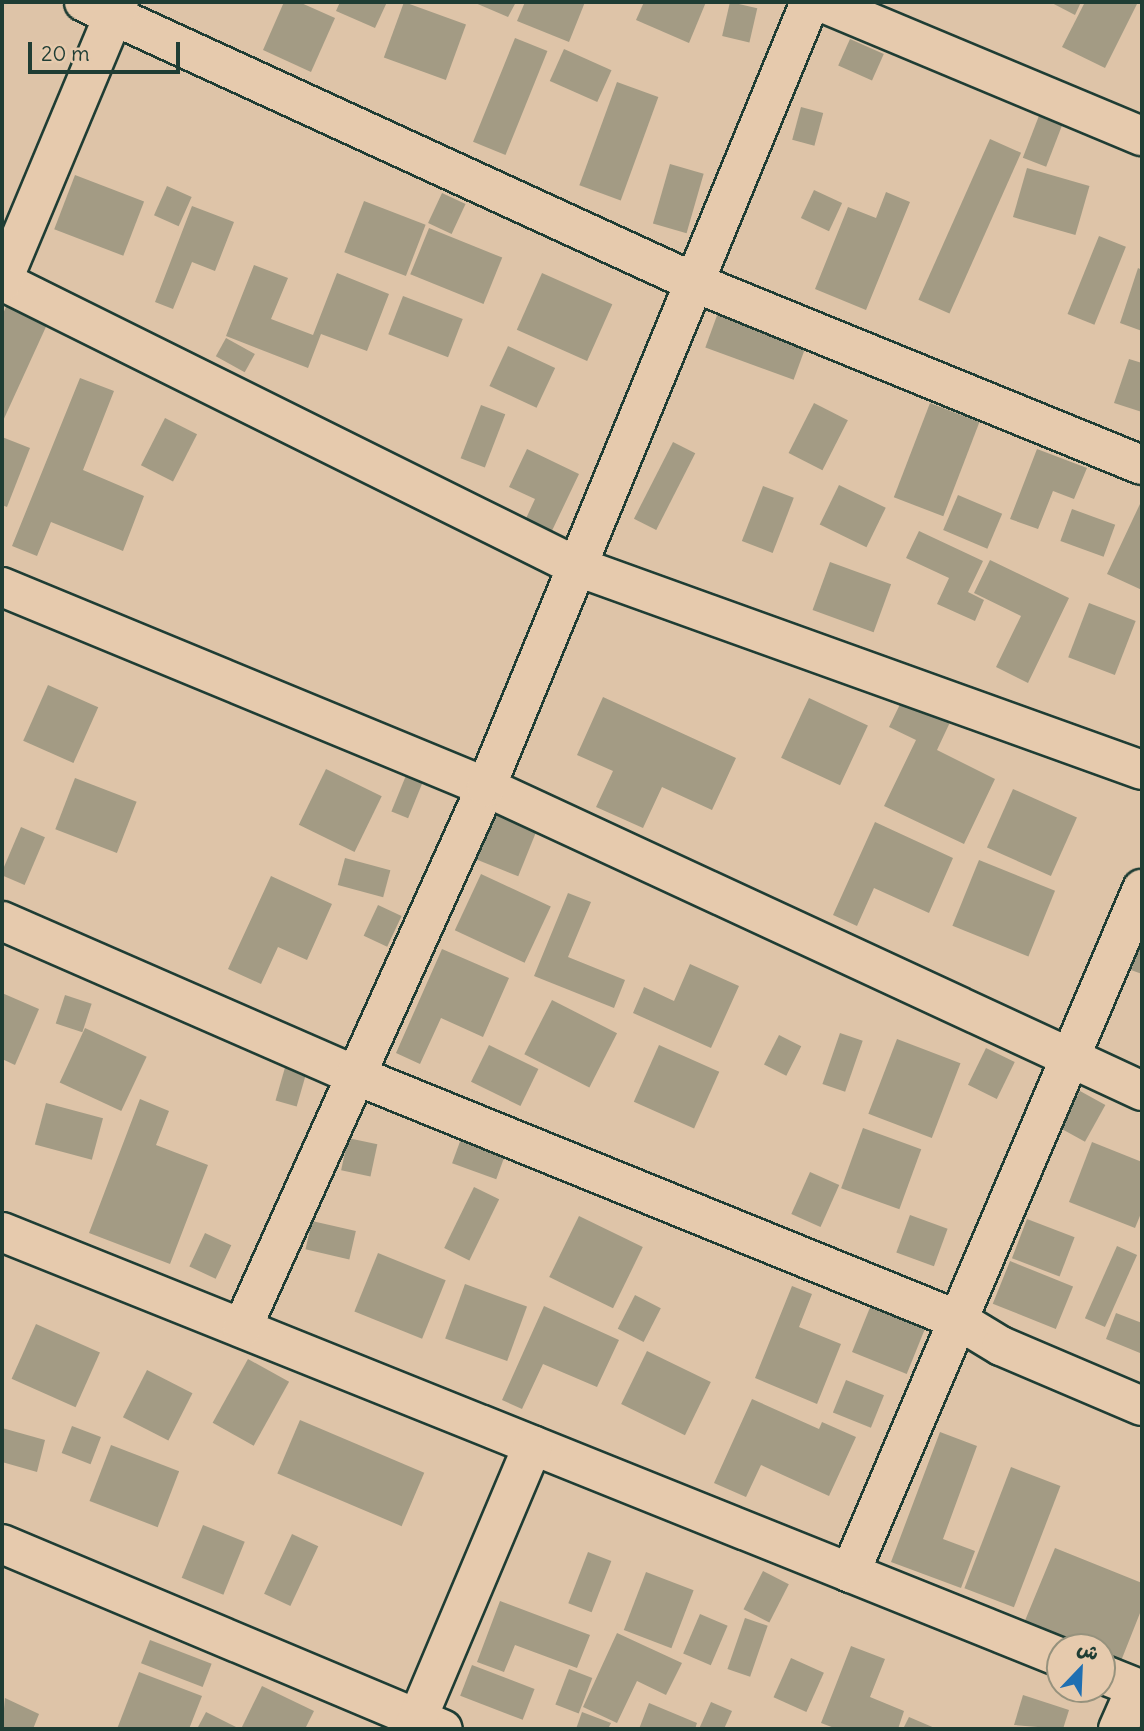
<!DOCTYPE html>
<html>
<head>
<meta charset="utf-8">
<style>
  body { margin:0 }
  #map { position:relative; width:1144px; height:1731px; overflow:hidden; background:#dec4a8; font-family:Delius,"Playpen Sans Arabic",sans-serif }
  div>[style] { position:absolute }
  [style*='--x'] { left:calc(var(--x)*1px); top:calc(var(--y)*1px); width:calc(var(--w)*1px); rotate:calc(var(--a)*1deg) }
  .building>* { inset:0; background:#a39b84; transform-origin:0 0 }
  .roads { filter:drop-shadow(2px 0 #1f3d34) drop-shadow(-2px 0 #1f3d34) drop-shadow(0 2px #1f3d34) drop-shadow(0 -2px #1f3d34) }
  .minor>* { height:38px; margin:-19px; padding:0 19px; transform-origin:19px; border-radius:19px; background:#e6caad }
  span { translate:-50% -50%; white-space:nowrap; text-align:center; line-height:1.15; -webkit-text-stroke:7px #e6caad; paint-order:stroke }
  .frame { position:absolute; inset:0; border:4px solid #1f3d34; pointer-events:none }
  .north { position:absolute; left:1046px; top:1633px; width:70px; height:70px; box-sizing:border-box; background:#e6caad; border:2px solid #96927d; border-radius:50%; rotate:23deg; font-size:19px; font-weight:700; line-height:28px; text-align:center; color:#1f3d34 }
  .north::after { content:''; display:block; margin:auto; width:24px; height:32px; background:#1f6fb2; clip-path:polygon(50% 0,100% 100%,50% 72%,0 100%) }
  .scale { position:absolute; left:28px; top:42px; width:152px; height:32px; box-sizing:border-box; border:4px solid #1f3d34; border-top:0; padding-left:9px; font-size:21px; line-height:24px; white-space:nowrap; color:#1f3d34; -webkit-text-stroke:5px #e6caad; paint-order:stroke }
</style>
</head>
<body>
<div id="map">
  <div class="building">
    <i style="clip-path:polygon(284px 2px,299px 2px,335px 18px,311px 72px,263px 50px)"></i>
    <i style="clip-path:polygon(340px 2px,387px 2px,375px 28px,336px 11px)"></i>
    <i style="left:404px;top:2px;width:66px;height:59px;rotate:20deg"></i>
    <i style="clip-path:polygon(473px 2px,516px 2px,508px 17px)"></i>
    <i style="clip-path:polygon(525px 2px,585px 2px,569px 42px,517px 21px)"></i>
    <i style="clip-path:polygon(644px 2px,706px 2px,689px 43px,636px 20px)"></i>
    <i style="left:730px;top:2px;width:28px;height:35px;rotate:13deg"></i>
    <i style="clip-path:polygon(1050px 2px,1081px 2px,1075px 15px)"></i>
    <i style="clip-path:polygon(1085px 2px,1138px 2px,1105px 68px,1062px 47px)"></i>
    <i style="left:515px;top:38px;width:35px;height:112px;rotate:22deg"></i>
    <i style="left:850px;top:39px;width:37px;height:29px;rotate:24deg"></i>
    <i style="left:564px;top:49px;width:52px;height:35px;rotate:24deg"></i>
    <i style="left:617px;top:82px;width:44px;height:110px;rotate:20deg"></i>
    <i style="left:801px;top:107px;width:23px;height:34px;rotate:15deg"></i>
    <i style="left:1040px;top:113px;width:25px;height:48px;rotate:21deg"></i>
    <i style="left:990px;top:139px;width:34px;height:176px;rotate:24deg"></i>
    <i style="left:670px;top:164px;width:35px;height:62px;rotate:16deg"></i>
    <i style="left:1027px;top:168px;width:65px;height:51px;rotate:16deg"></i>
    <i style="left:75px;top:175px;width:74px;height:58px;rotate:21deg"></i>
    <i style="left:167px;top:186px;width:27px;height:32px;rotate:24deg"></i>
    <i style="left:814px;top:190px;width:31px;height:31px;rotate:25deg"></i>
    <i style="clip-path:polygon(886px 192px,910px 202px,866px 310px,815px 289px,848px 207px,876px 218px)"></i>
    <i style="left:442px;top:193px;width:26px;height:33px;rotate:25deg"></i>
    <i style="left:364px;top:201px;width:66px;height:55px;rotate:21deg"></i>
    <i style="clip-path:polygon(192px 206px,234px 222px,215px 271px,192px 262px,173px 309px,155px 302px)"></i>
    <i style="left:429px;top:228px;width:79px;height:50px;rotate:22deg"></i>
    <i style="left:1099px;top:236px;width:29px;height:84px;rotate:22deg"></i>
    <i style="clip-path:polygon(254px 265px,288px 278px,271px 319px,313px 335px,337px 273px,389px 294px,367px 351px,321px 334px,308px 368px,226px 336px)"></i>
    <i style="clip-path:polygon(1138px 268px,1142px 270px,1142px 331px,1120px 323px)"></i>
    <i style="left:542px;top:273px;width:77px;height:62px;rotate:24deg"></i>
    <i style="left:403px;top:296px;width:64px;height:41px;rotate:21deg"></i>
    <i style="clip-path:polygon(9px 300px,50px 318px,2px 423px,2px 316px)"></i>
    <i style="left:719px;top:310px;width:94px;height:40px;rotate:20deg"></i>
    <i style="left:226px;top:338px;width:33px;height:21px;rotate:29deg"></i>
    <i style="left:508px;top:346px;width:52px;height:44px;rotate:25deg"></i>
    <i style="clip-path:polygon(1129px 359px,1142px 363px,1142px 412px,1114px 403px)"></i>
    <i style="clip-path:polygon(80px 378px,114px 391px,83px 470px,144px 496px,123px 551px,51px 522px,37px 556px,12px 546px)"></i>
    <i style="left:814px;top:403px;width:38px;height:56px;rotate:27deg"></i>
    <i style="left:930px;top:403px;width:53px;height:101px;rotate:21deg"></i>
    <i style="left:481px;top:405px;width:26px;height:57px;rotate:21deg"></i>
    <i style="left:165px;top:418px;width:36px;height:53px;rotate:27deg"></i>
    <i style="clip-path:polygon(2px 437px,30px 448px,7px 507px,2px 505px)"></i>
    <i style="left:673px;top:442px;width:25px;height:86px;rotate:27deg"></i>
    <i style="clip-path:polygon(527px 449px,579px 474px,549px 537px,523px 525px,535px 499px,509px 487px)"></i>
    <i style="clip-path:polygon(1037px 449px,1087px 468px,1074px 499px,1053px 491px,1038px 529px,1010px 519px)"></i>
    <i style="left:839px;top:485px;width:52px;height:44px;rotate:26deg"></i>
    <i style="left:763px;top:486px;width:33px;height:59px;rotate:21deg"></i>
    <i style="left:958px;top:495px;width:48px;height:38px;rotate:23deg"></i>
    <i style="clip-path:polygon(1140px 504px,1142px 505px,1142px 590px,1107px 574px)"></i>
    <i style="left:1072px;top:509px;width:46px;height:34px;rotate:20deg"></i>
    <i style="clip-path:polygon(919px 531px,983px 561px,968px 592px,984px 600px,975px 621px,937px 604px,949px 578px,906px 558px)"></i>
    <i style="clip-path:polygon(990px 560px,1069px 598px,1028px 683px,996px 667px,1021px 616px,974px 593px)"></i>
    <i style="left:830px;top:562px;width:65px;height:51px;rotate:20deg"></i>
    <i style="left:1089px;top:603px;width:50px;height:58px;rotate:21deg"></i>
    <i style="left:48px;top:685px;width:55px;height:61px;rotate:24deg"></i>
    <i style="clip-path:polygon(904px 696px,952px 718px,937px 750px,995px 779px,964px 844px,884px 806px,916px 740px,889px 727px)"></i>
    <i style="clip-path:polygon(603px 697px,736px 758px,712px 810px,662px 787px,643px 828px,596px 807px,613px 771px,577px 755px)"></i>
    <i style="left:809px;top:698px;width:65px;height:66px;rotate:25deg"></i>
    <i style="left:409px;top:768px;width:18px;height:47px;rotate:22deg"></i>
    <i style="left:326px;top:769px;width:62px;height:62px;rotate:26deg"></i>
    <i style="left:75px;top:778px;width:66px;height:55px;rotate:21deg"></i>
    <i style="left:1013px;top:789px;width:70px;height:64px;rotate:24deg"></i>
    <i style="left:483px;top:806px;width:59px;height:52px;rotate:22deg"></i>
    <i style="clip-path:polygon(875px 822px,953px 858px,929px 913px,874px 888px,857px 926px,833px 915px)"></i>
    <i style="left:21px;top:827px;width:26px;height:52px;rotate:23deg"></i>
    <i style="left:345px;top:858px;width:47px;height:28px;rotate:15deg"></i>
    <i style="left:979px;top:860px;width:82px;height:71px;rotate:22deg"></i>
    <i style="left:481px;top:874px;width:77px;height:62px;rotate:25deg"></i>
    <i style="clip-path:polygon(271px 876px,332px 904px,307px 960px,278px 947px,261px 984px,228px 969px)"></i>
    <i style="clip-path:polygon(568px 893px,591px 902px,568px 957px,625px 980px,614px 1008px,534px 976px)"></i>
    <i style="left:378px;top:905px;width:26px;height:34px;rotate:25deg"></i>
    <i style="clip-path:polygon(1142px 941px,1142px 974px,1131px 970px)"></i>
    <i style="clip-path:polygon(442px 949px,509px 978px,483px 1037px,441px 1018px,420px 1064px,396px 1053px)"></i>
    <i style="clip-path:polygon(690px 964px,739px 986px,711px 1048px,633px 1013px,644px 987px,674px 1001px)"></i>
    <i style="clip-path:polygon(2px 993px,39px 1009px,15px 1065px,2px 1059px)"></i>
    <i style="left:65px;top:995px;width:28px;height:30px;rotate:18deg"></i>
    <i style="left:552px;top:1000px;width:73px;height:61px;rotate:27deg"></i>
    <i style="left:85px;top:1028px;width:68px;height:60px;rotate:25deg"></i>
    <i style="left:840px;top:1033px;width:24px;height:54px;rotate:19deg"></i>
    <i style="left:779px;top:1035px;width:25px;height:33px;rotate:27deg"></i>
    <i style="left:897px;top:1039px;width:68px;height:80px;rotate:21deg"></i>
    <i style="left:489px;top:1045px;width:55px;height:41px;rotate:26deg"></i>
    <i style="left:659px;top:1045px;width:66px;height:62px;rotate:24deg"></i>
    <i style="left:986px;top:1048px;width:32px;height:41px;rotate:26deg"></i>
    <i style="left:286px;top:1064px;width:22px;height:38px;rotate:16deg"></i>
    <i style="left:1080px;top:1091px;width:29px;height:42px;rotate:29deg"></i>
    <i style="clip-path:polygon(140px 1099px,169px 1111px,156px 1145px,208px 1165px,170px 1264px,89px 1233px)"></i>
    <i style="left:46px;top:1103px;width:59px;height:43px;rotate:15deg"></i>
    <i style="left:863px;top:1128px;width:62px;height:64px;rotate:20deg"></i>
    <i style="left:462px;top:1136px;width:47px;height:29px;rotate:20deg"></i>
    <i style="left:348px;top:1138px;width:30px;height:33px;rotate:12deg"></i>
    <i style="clip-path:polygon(1092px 1142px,1142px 1162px,1142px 1211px,1135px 1228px,1069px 1202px)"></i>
    <i style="left:810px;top:1172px;width:32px;height:46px;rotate:24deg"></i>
    <i style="left:474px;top:1187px;width:28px;height:68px;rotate:26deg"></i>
    <i style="left:910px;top:1215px;width:40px;height:40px;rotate:20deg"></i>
    <i style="left:579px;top:1216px;width:71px;height:68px;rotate:26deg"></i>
    <i style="left:1027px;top:1219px;width:51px;height:42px;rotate:21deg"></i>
    <i style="left:312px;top:1221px;width:45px;height:29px;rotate:13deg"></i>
    <i style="left:205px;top:1233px;width:29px;height:37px;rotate:25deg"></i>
    <i style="left:1117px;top:1246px;width:22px;height:79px;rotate:24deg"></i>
    <i style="left:378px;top:1253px;width:73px;height:63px;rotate:22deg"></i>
    <i style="left:1010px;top:1261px;width:68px;height:46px;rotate:22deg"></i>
    <i style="left:465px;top:1284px;width:66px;height:58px;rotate:20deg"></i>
    <i style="clip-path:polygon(792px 1286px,812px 1294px,799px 1327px,841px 1344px,817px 1404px,755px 1378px)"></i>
    <i style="left:635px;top:1295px;width:29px;height:38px;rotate:27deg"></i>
    <i style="left:873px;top:1300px;width:59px;height:56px;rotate:22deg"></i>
    <i style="clip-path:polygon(544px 1306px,619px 1340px,597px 1387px,543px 1364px,522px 1409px,502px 1400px)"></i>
    <i style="clip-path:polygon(1116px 1313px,1142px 1323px,1140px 1353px,1106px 1339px)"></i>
    <i style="left:36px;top:1324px;width:70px;height:60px;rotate:24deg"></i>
    <i style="left:647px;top:1351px;width:71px;height:59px;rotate:26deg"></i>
    <i style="left:248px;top:1359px;width:47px;height:73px;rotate:29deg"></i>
    <i style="left:147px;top:1370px;width:51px;height:53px;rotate:27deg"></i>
    <i style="left:846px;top:1380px;width:41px;height:35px;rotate:22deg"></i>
    <i style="clip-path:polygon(752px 1399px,819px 1429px,822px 1422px,856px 1437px,829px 1496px,761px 1465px,746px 1497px,714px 1483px)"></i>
    <i style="left:300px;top:1420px;width:135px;height:58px;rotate:23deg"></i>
    <i style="left:72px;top:1426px;width:31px;height:29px;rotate:21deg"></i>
    <i style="clip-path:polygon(2px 1428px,45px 1440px,37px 1472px,2px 1462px)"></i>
    <i style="clip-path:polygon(940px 1432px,977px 1446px,943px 1539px,975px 1551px,961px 1588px,891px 1562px)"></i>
    <i style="left:111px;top:1445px;width:73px;height:60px;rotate:21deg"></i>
    <i style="left:1011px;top:1467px;width:53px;height:130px;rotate:21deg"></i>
    <i style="left:203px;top:1525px;width:45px;height:57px;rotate:22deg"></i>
    <i style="left:292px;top:1534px;width:29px;height:66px;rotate:25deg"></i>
    <i style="clip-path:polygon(1055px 1548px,1142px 1583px,1142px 1608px,1121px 1661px,1102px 1653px,1102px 1647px,1086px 1647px,1024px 1623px)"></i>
    <i style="left:588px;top:1552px;width:25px;height:55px;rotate:21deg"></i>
    <i style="left:763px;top:1571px;width:29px;height:43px;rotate:27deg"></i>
    <i style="left:646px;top:1572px;width:51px;height:62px;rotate:21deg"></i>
    <i style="clip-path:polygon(500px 1601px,590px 1635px,577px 1668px,515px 1645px,504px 1672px,477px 1662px)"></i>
    <i style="left:700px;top:1614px;width:30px;height:43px;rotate:23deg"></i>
    <i style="left:745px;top:1618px;width:24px;height:54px;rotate:19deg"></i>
    <i style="clip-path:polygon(617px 1633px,682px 1663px,666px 1695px,637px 1681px,617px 1723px,583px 1707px)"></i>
    <i style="left:150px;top:1640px;width:66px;height:25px;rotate:21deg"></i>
    <i style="clip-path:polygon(851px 1646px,885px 1659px,870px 1697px,904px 1711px,898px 1729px,837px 1729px,821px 1723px)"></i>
    <i style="left:791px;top:1658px;width:36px;height:43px;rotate:24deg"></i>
    <i style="left:472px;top:1665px;width:67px;height:33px;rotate:21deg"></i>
    <i style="left:569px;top:1669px;width:25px;height:38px;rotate:21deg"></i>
    <i style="clip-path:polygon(139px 1672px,202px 1696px,189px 1729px,117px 1729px)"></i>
    <i style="clip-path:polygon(262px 1686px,314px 1711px,305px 1729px,241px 1729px)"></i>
    <i style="clip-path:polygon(1023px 1695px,1069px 1710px,1063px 1729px,1014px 1725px)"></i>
    <i style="clip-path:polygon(5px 1698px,39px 1714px,33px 1729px,2px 1729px)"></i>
    <i style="clip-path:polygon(711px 1702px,732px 1711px,724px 1729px,699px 1729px)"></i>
    <i style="clip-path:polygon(649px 1703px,697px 1723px,695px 1729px,639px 1729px)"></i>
    <i style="clip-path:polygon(206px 1712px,240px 1729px,197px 1729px)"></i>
    <i style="clip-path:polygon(582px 1712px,611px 1723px,608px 1729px,576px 1729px)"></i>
    <i style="clip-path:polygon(909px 1717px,937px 1729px,903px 1729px)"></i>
  </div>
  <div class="roads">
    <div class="minor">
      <i style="--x:84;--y:2;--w:676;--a:24.67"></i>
      <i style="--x:698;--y:284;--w:479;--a:22.2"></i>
      <i style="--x:821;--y:2;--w:348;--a:22.7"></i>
      <i style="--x:2;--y:281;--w:643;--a:26.41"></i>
      <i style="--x:578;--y:567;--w:599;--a:19.8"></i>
      <i style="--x:2;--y:282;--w:303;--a:-67.3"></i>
      <i style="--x:2;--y:587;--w:524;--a:22.45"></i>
      <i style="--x:486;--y:787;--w:723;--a:24.86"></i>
      <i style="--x:2;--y:921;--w:385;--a:23.6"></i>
      <i style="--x:355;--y:1075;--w:651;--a:22.11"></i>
      <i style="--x:958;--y:1320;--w:50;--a:31.2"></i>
      <i style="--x:1001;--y:1346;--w:153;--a:23.1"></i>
      <i style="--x:2;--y:1232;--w:1140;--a:21.89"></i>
      <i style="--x:242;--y:1328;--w:593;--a:-65.72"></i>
      <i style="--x:486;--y:787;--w:849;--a:-67.57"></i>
      <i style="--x:2;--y:1544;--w:478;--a:22.8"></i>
      <i style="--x:850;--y:1573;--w:744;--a:-66.88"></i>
      <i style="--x:1102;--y:1674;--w:43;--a:21.8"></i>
      <i style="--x:413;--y:1729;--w:308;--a:-67.1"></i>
      <i style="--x:1118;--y:1729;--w:45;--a:-66.3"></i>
    </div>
  </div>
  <div class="frame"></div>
  <div class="north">ش</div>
  <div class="scale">20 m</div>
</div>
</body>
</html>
